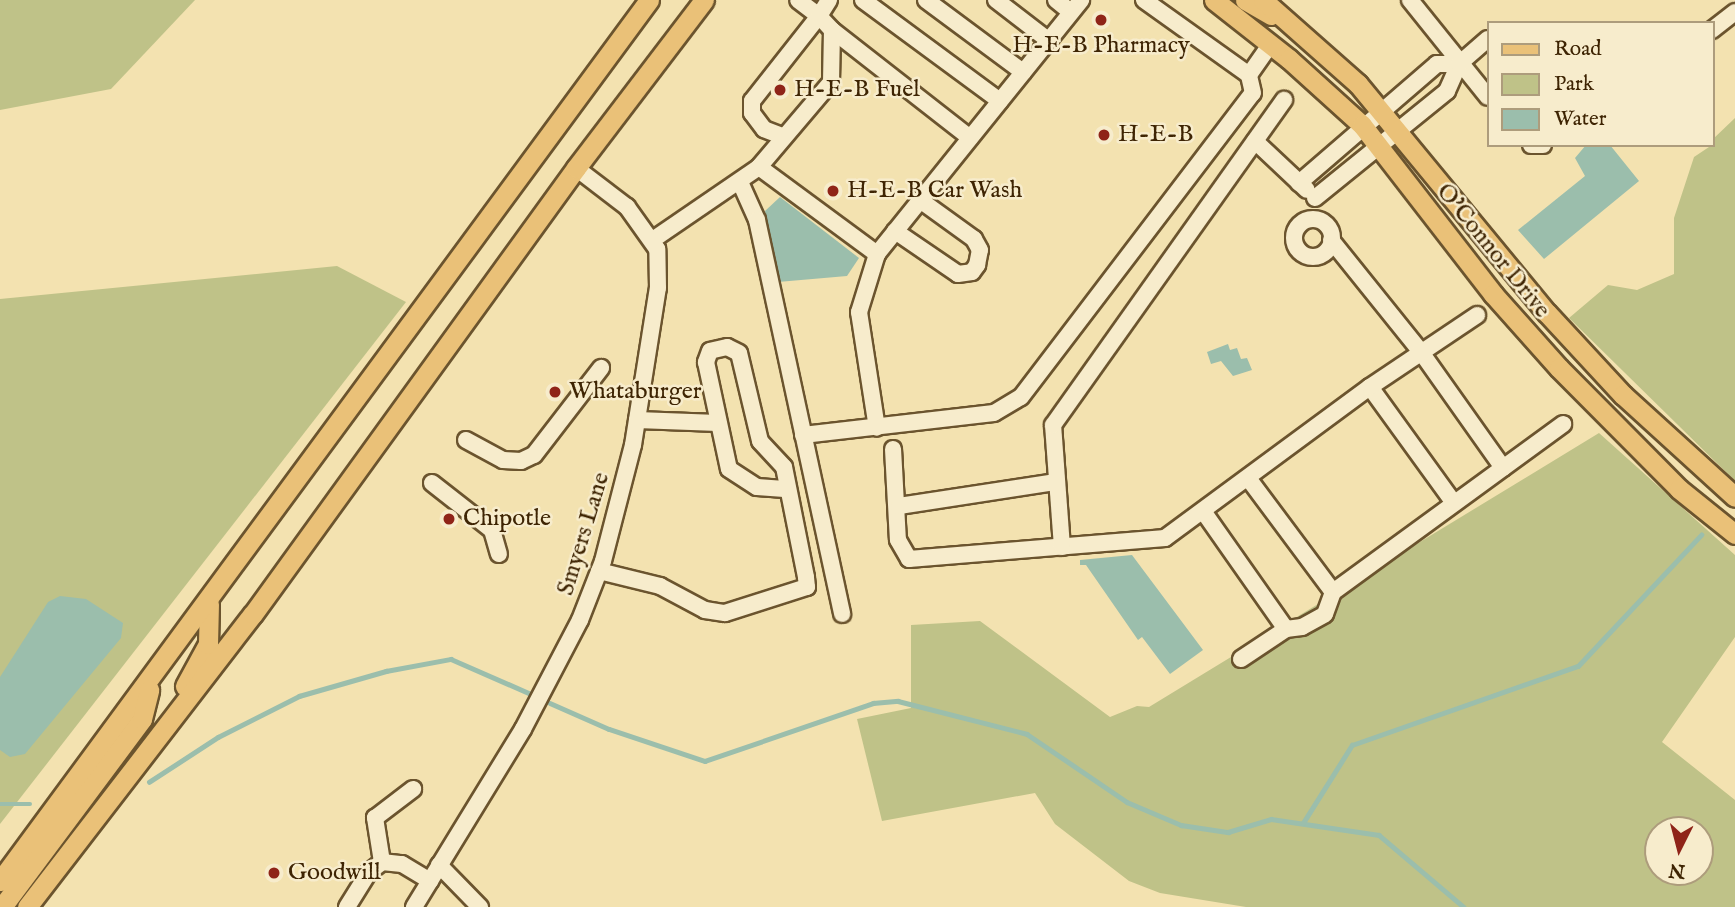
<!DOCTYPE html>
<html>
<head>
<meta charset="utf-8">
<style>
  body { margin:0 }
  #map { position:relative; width:1735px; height:907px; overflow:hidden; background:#f3e2b0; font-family:"IM FELL English",serif }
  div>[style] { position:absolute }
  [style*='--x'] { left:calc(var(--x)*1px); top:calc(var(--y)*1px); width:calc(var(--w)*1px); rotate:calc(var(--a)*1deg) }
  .green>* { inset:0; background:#bfc288 }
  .water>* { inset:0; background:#9bbeac }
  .stream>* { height:4.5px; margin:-2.25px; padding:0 2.25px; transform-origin:2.25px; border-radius:2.25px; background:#9bbeac }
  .roads { filter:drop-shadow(2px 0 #6b542e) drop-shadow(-2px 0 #6b542e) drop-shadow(0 2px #6b542e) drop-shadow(0 -2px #6b542e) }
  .minor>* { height:16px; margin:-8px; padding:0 8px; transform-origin:8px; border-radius:8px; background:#f7eccc }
  .minor>.ring { margin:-8px; padding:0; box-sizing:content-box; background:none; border:16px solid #f7eccc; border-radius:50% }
  .major>* { height:19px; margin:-9.5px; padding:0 9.5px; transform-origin:9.5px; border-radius:9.5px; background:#eac178 }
  .dots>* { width:19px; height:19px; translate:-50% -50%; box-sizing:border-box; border:4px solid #f7eccc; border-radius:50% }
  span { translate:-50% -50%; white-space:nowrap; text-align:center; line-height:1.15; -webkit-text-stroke:5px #f7eccc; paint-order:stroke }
  .poi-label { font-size:24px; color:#3e2403 }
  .left { translate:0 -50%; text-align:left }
  .street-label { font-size:24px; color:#3e2403 }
  .legend { position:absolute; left:1487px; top:21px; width:228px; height:126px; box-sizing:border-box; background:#f7eccc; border:2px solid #ad9c7c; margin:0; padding:9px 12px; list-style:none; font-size:21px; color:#3e2403 }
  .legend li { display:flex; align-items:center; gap:14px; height:35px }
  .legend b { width:35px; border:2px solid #ad9c7c }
  .north { position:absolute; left:1644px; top:816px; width:70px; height:70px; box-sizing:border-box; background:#f7eccc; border:2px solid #ad9c7c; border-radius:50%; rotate:186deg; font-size:19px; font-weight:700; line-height:28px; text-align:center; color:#3e2403 }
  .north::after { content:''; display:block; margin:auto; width:24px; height:32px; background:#8f2418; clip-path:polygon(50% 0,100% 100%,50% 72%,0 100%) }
</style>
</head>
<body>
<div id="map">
  <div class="green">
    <i style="clip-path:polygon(0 0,195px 0,111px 89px,0 110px)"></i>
    <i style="clip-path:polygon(1735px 118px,1735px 481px,1569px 318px,1608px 285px,1637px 290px,1674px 274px,1674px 218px,1694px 157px,1712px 145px,1712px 140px)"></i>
    <i style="clip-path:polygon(337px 266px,406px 302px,0 824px,0 299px)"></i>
    <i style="clip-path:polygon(evenodd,1599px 433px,1735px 555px,1735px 637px,1662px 742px,1735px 800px,1735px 907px,1246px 907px,1160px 893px,1129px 881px,1055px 824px,1035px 793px,882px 821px,857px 719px,911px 708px,911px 625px,980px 621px,1110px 717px,1137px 706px,1149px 707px,1599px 433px,1658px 830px,1700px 830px,1700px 872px,1658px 872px,1658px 830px)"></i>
  </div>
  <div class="water">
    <i style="clip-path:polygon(1586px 145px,1610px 145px,1639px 181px,1544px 259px,1518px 230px,1585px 176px,1575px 158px)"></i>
    <i style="clip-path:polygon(780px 197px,859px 258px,847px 276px,778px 282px,765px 211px)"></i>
    <i style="clip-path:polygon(1228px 344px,1230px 350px,1237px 348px,1241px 359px,1247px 358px,1252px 370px,1233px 376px,1221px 361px,1211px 364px,1207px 352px)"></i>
    <i style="clip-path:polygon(1132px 555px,1203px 650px,1170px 674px,1142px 637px,1138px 640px,1086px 565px,1080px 565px,1080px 560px)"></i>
    <i style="clip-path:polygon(60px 596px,86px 599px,123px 623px,121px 638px,25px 754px,10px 757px,0 750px,0 677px,48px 602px)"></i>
  </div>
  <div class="stream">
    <i style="--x:550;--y:703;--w:64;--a:23.8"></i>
    <i style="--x:609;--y:729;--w:101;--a:18.4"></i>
    <i style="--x:705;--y:761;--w:178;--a:-19"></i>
    <i style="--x:873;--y:703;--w:25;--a:-5"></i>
    <i style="--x:898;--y:701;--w:133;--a:14.3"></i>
    <i style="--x:1027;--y:734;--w:121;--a:34.2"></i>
    <i style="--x:1127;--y:802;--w:59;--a:23.1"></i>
    <i style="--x:1181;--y:825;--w:48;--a:8.5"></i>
    <i style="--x:1228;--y:832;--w:45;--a:-16.8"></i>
    <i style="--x:1271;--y:819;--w:109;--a:8.4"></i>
    <i style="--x:1379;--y:835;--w:111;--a:40.3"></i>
    <i style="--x:149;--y:782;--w:82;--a:-33.1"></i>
    <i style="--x:218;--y:737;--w:91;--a:-26.8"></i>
    <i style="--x:299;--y:696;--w:91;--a:-16"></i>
    <i style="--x:386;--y:671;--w:66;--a:-10.5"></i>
    <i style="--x:451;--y:659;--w:85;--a:23.6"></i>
    <i style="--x:0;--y:804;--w:30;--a:0"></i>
    <i style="--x:1303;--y:823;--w:92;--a:-57.9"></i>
    <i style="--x:1352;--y:745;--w:239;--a:-19.3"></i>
    <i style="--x:1578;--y:666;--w:180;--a:-46.8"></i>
  </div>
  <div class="roads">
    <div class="minor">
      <i style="--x:863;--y:0;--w:170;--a:36.4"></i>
      <i style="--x:926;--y:0;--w:121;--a:36.6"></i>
      <i style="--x:996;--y:0;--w:66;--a:37.6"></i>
      <i style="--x:1056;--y:0;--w:19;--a:39"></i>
      <i style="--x:1144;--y:0;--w:129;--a:35.5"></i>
      <i style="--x:1410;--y:0;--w:124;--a:51.2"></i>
      <i style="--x:832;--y:30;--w:175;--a:38"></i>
      <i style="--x:1712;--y:30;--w:29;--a:-38"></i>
      <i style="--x:782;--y:136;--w:19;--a:-159"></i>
      <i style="--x:764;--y:129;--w:20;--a:-127"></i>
      <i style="--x:752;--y:113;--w:12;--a:-90"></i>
      <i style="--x:752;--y:101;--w:108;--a:-51.8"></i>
      <i style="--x:819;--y:16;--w:26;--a:-143"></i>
      <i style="--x:1255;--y:141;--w:71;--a:43.3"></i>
      <i style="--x:1531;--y:145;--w:12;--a:0"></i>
      <i style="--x:759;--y:167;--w:147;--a:36.4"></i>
      <i style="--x:877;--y:254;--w:326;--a:-51.2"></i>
      <i style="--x:740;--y:182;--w:42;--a:65.9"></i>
      <i style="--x:757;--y:220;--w:403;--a:77.8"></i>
      <i style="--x:1299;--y:183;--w:182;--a:-40.8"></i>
      <i style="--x:1437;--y:64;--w:22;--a:0"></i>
      <i style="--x:1315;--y:198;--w:170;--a:-39"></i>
      <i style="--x:1447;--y:91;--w:30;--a:-66"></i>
      <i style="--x:1459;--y:64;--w:38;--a:-41"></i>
      <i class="ring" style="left:1294px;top:219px;width:22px;height:22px"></i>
      <i style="--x:895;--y:231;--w:76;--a:34.3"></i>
      <i style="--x:958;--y:274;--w:14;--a:-8"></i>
      <i style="--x:972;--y:272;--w:9;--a:-54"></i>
      <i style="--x:977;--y:265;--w:15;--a:-79"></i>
      <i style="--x:980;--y:250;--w:13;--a:-119"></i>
      <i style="--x:974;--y:239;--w:67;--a:-144.2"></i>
      <i style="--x:654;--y:239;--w:127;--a:-34.4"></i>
      <i style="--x:759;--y:167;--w:111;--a:-49.7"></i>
      <i style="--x:831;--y:82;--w:52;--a:-88.9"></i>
      <i style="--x:832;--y:30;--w:19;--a:-133"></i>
      <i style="--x:819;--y:16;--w:19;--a:-58"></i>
      <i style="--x:1331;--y:240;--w:144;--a:51.2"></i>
      <i style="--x:1421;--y:352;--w:142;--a:54.7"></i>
      <i style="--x:877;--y:254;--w:61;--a:107.2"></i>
      <i style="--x:859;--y:312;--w:117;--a:81.2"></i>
      <i style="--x:1370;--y:387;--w:143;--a:54.1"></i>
      <i style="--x:637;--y:420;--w:81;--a:2.1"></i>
      <i style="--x:803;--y:435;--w:192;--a:-6.6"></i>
      <i style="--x:994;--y:413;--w:31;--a:-31"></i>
      <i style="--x:1021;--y:397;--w:382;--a:-52.7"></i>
      <i style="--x:1253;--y:93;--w:18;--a:-103"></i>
      <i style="--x:1249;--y:75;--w:38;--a:-55"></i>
      <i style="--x:466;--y:440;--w:42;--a:28.4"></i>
      <i style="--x:503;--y:460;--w:18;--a:3"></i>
      <i style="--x:521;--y:461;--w:14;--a:-25"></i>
      <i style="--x:534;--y:455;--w:110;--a:-52.4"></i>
      <i style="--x:893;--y:449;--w:91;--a:86.9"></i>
      <i style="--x:898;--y:540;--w:22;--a:60"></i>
      <i style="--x:909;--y:559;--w:257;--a:-4.7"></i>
      <i style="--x:1165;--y:538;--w:255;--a:-36.4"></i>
      <i style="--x:1370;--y:387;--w:129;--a:-33.9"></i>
      <i style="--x:1248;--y:478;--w:142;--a:53.3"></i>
      <i style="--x:432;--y:483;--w:76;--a:38.1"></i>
      <i style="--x:492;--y:530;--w:25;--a:74"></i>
      <i style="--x:899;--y:506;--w:159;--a:-8.7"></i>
      <i style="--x:1203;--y:511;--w:144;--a:54.9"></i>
      <i style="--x:1062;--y:547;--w:122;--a:-94.2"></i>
      <i style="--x:1053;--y:425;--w:399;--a:-54.6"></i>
      <i style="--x:599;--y:571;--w:63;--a:13.8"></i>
      <i style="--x:660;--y:586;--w:51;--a:28.1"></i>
      <i style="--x:705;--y:610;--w:20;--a:9"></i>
      <i style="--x:725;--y:613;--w:86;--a:-17.6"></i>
      <i style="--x:807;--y:587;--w:10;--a:-96"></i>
      <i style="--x:806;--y:577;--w:112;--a:-101.3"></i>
      <i style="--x:784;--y:467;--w:35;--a:-133"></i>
      <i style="--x:760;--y:441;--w:90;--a:-103.4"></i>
      <i style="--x:739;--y:353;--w:13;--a:-153"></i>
      <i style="--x:727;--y:347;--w:17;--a:167"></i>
      <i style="--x:710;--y:351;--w:12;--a:110"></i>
      <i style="--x:706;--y:362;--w:109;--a:77.9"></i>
      <i style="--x:729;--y:469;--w:33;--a:33"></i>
      <i style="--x:757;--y:487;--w:31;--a:4"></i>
      <i style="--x:1241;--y:659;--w:54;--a:-33.7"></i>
      <i style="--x:1286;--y:629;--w:16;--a:-7"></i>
      <i style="--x:1302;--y:627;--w:26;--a:-29"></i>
      <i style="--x:1325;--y:614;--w:23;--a:-70"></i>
      <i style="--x:1333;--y:592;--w:285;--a:-36.1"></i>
      <i style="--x:382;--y:862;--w:45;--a:-99"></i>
      <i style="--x:375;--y:818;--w:48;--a:-37.3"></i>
      <i style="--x:439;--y:865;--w:59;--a:45.7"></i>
      <i style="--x:347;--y:907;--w:40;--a:-58"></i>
      <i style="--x:368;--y:873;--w:18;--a:-38"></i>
      <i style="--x:382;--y:862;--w:20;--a:6"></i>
      <i style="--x:402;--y:864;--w:33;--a:31"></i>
      <i style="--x:414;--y:907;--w:209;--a:-58.5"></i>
      <i style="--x:523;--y:729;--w:123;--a:-62.4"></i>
      <i style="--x:580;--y:620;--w:63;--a:-68.7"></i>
      <i style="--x:603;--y:561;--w:120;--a:-75.5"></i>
      <i style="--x:633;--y:445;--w:159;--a:-81"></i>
      <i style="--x:658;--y:288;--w:39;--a:-91"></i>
      <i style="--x:657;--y:249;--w:52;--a:-125.5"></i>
      <i style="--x:627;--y:207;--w:64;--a:-142.6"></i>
    </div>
    <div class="major">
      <i style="--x:1214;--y:0;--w:95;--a:38.2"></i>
      <i style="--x:1289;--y:59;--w:98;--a:42.1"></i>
      <i style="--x:1362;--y:125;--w:214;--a:52.2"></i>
      <i style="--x:1493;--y:294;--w:99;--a:48.3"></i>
      <i style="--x:1559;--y:368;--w:170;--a:45.2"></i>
      <i style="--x:1679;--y:489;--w:72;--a:38.8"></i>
      <i style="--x:1245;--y:0;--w:30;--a:30"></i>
      <i style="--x:1263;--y:0;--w:127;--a:41.5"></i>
      <i style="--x:1358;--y:84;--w:297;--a:50.5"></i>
      <i style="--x:1547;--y:313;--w:112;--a:47.2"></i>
      <i style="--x:1623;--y:395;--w:151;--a:42.3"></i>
      <i style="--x:185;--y:686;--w:48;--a:-61.3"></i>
      <i style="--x:208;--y:644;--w:40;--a:-88.6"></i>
      <i style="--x:0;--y:881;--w:1094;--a:-53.62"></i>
      <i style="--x:2;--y:907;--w:234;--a:-53.3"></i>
      <i style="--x:142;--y:719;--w:30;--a:-76"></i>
      <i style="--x:27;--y:907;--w:370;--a:-52.4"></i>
      <i style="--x:253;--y:614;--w:551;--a:-54.09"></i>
      <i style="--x:576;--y:168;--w:211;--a:-52.7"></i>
    </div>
  </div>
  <div class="dots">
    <i style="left:1101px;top:20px;background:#8f2418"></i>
    <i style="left:780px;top:90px;background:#8f2418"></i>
    <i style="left:1104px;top:135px;background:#8f2418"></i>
    <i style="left:833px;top:191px;background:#8f2418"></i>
    <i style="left:555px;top:392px;background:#8f2418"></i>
    <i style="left:449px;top:519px;background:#8f2418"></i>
    <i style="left:274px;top:873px;background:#8f2418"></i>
  </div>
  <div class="poi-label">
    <span style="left:1101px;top:46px">H-E-B Pharmacy</span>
    <span class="left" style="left:794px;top:90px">H-E-B Fuel</span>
    <span class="left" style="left:1118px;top:135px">H-E-B</span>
    <span class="left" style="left:847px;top:191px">H-E-B Car Wash</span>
    <span class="left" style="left:569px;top:392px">Whataburger</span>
    <span class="left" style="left:463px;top:519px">Chipotle</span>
    <span class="left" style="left:288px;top:873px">Goodwill</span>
  </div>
  <div class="street-label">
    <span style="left:1493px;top:251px;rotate:51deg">O'Connor Drive</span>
    <span style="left:584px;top:534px;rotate:-73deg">Smyers Lane</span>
  </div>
  <ul class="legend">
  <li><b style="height:9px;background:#eac178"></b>Road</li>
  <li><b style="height:19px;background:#bfc288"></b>Park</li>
  <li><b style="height:19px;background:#9bbeac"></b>Water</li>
  </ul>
  <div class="north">N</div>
</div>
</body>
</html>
